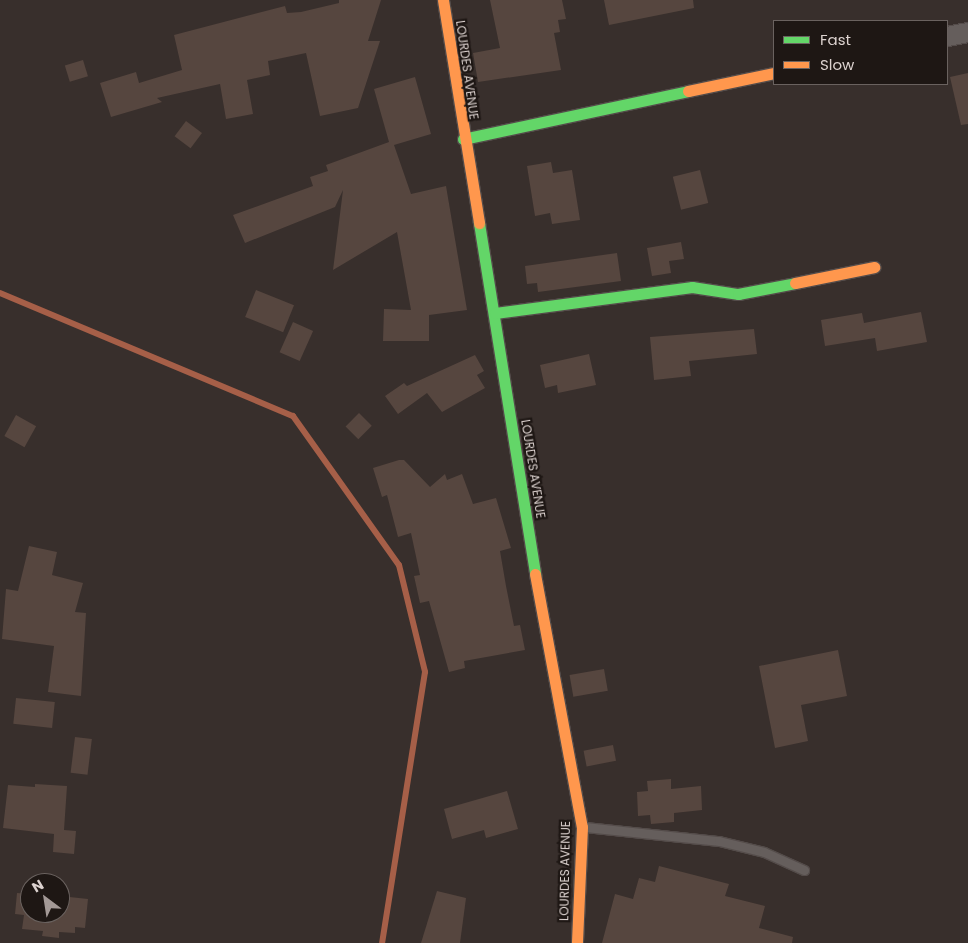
<!DOCTYPE html>
<html>
<head>
<meta charset="utf-8">
<style>
  body { margin:0 }
  #map { position:relative; width:968px; height:943px; overflow:hidden; background:#382f2c; font-family:Poppins,sans-serif }
  div>[style] { position:absolute }
  [style*='--x'] { left:calc(var(--x)*1px); top:calc(var(--y)*1px); width:calc(var(--w)*1px); rotate:calc(var(--a)*1deg) }
  .stream>* { height:6px; margin:-3px; padding:0 3px; transform-origin:3px; border-radius:3px; background:#a65f48 }
  .building>* { inset:0; background:#56463f; transform-origin:0 0 }
  .roads { filter:drop-shadow(1px 0 #544c4a) drop-shadow(-1px 0 #544c4a) drop-shadow(0 1px #544c4a) drop-shadow(0 -1px #544c4a) }
  .lane>* { height:9px; margin:-4.5px; padding:0 4.5px; transform-origin:4.5px; border-radius:4.5px; background:#655e5c }
  .street>* { height:19px; margin:-9.5px; padding:0 9.5px; transform-origin:9.5px; border-radius:9.5px; background:#655e5c }
  .fast>* { height:11px; margin:-5.5px; padding:0 5.5px; transform-origin:5.5px; border-radius:5.5px; background:#63d668 }
  .slow>* { height:11px; margin:-5.5px; padding:0 5.5px; transform-origin:5.5px; border-radius:5.5px; background:#ff974d }
  span { translate:-50% -50%; white-space:nowrap; text-align:center; line-height:1.15; -webkit-text-stroke:4.5px #1e1714; paint-order:stroke }
  .street-label { font-size:12px; color:#dcd2cf }
  .legend { position:absolute; left:773px; top:20px; width:175px; height:65px; box-sizing:border-box; background:#1e1714; border:1px solid #6a625f; margin:0; padding:6px 9px; list-style:none; font-size:15px; color:#dcd2cf }
  .legend li { display:flex; align-items:center; gap:10px; height:25px }
  .legend b { width:25px; border:1px solid #6a625f }
  .north { position:absolute; left:20px; top:873px; width:50px; height:50px; box-sizing:border-box; background:#1e1714; border:1px solid #6a625f; border-radius:50%; rotate:329deg; font-size:14px; font-weight:700; line-height:20px; text-align:center; color:#dcd2cf }
  .north::after { content:''; display:block; margin:auto; width:18px; height:22px; background:#a39996; clip-path:polygon(50% 0,100% 100%,50% 72%,0 100%) }
</style>
</head>
<body>
<div id="map">
  <div class="stream">
    <i style="--x:0;--y:293;--w:318;--a:22.8"></i>
    <i style="--x:293;--y:416;--w:183;--a:54.6"></i>
    <i style="--x:399;--y:565;--w:110;--a:76.3"></i>
    <i style="--x:425;--y:672;--w:274;--a:99"></i>
  </div>
  <div class="building">
    <i style="clip-path:polygon(339px 0,381px 0,368px 41px,380px 41px,358px 108px,320px 116px,306px 53px,268px 61px,270px 75px,247px 80px,253px 114px,226px 119px,220px 84px,157px 98px,162px 102px,111px 117px,100px 83px,136px 72px,139px 83px,182px 70px,174px 35px,285px 6px,287px 13px,301px 12px,339px 3px)"></i>
    <i style="clip-path:polygon(490px 0,562px 0,566px 19px,558px 20px,560px 32px,554px 33px,561px 70px,478px 82px,473px 53px,500px 48px)"></i>
    <i style="clip-path:polygon(604px 0,693px 0,694px 8px,609px 25px)"></i>
    <i style="left:83px;top:60px;width:17px;height:19px;rotate:73deg"></i>
    <i style="clip-path:polygon(968px 73px,968px 124px,961px 125px,950px 77px)"></i>
    <i style="clip-path:polygon(415px 77px,431px 134px,394px 145px,411px 194px,446px 186px,467px 310px,429px 315px,429px 341px,383px 341px,384px 309px,411px 310px,397px 232px,333px 270px,343px 190px,335px 207px,245px 243px,233px 215px,313px 186px,310px 177px,328px 171px,326px 165px,389px 142px,374px 89px)"></i>
    <i style="left:186px;top:121px;width:20px;height:19px;rotate:37deg"></i>
    <i style="clip-path:polygon(551px 162px,553px 173px,572px 170px,580px 220px,552px 224px,550px 213px,535px 216px,527px 166px)"></i>
    <i style="left:700px;top:170px;width:34px;height:28px;rotate:76deg"></i>
    <i style="clip-path:polygon(681px 242px,684px 259px,669px 261px,671px 273px,652px 276px,647px 248px)"></i>
    <i style="clip-path:polygon(617px 253px,621px 281px,538px 292px,537px 283px,527px 284px,525px 266px)"></i>
    <i style="left:256px;top:290px;width:41px;height:29px;rotate:22deg"></i>
    <i style="clip-path:polygon(921px 312px,927px 342px,877px 351px,875px 338px,825px 346px,821px 320px,862px 313px,864px 323px)"></i>
    <i style="left:293px;top:322px;width:22px;height:33px;rotate:24deg"></i>
    <i style="clip-path:polygon(754px 329px,757px 354px,689px 361px,691px 376px,654px 380px,650px 337px)"></i>
    <i style="clip-path:polygon(589px 354px,596px 385px,558px 393px,557px 385px,545px 388px,540px 365px)"></i>
    <i style="clip-path:polygon(475px 355px,484px 371px,477px 375px,485px 388px,442px 412px,427px 393px,398px 414px,385px 396px,404px 383px,407px 386px)"></i>
    <i style="left:359px;top:413px;width:18px;height:19px;rotate:45deg"></i>
    <i style="left:16px;top:415px;width:23px;height:24px;rotate:29deg"></i>
    <i style="clip-path:polygon(399px 460px,404px 460px,430px 487px,445px 474px,447px 480px,462px 474px,473px 504px,496px 498px,511px 548px,500px 551px,506px 586px,514px 626px,520px 625px,525px 650px,464px 661px,465px 668px,449px 672px,429px 601px,420px 603px,414px 576px,420px 575px,411px 533px,398px 537px,387px 495px,382px 497px,373px 468px)"></i>
    <i style="clip-path:polygon(29px 546px,57px 552px,52px 575px,83px 583px,75px 612px,86px 613px,81px 696px,48px 692px,54px 646px,2px 639px,6px 589px,18px 591px)"></i>
    <i style="clip-path:polygon(838px 650px,847px 696px,801px 705px,808px 741px,775px 748px,759px 666px)"></i>
    <i style="left:604px;top:669px;width:22px;height:35px;rotate:80deg"></i>
    <i style="left:16px;top:698px;width:39px;height:26px;rotate:6deg"></i>
    <i style="left:75px;top:737px;width:17px;height:36px;rotate:7deg"></i>
    <i style="left:613px;top:745px;width:16px;height:30px;rotate:79deg"></i>
    <i style="clip-path:polygon(671px 779px,671px 789px,701px 786px,702px 810px,674px 813px,674px 822px,651px 824px,650px 815px,638px 816px,637px 792px,648px 791px,647px 781px)"></i>
    <i style="clip-path:polygon(35px 784px,67px 786px,64px 830px,76px 831px,74px 854px,53px 852px,54px 834px,3px 828px,8px 785px,35px 787px)"></i>
    <i style="clip-path:polygon(507px 791px,518px 829px,486px 838px,484px 830px,452px 839px,444px 809px)"></i>
    <i style="clip-path:polygon(659px 866px,729px 884px,725px 896px,765px 906px,759px 928px,793px 937px,792px 943px,602px 943px,615px 894px,633px 899px,639px 878px,655px 882px)"></i>
    <i style="clip-path:polygon(437px 891px,466px 898px,460px 943px,421px 943px)"></i>
    <i style="clip-path:polygon(17px 893px,30px 894px,30px 913px,60px 913px,60px 896px,88px 899px,85px 928px,75px 927px,75px 933px,59px 932px,59px 938px,42px 936px,43px 931px,22px 929px,24px 915px,15px 914px)"></i>
  </div>
  <div class="roads">
    <div class="lane">
      <i style="--x:585;--y:827;--w:135;--a:6"></i>
      <i style="--x:719;--y:841;--w:46;--a:13.7"></i>
      <i style="--x:764;--y:852;--w:44;--a:24.2"></i>
    </div>
    <div class="street">
      <i style="--x:947;--y:36;--w:21;--a:-11"></i>
    </div>
    <div class="fast">
      <i style="--x:463;--y:139;--w:230;--a:-12"></i>
      <i style="--x:479;--y:223;--w:355;--a:80.9"></i>
      <i style="--x:495;--y:313;--w:199;--a:-7.5"></i>
      <i style="--x:692;--y:287;--w:47;--a:8.7"></i>
      <i style="--x:738;--y:294;--w:58;--a:-10.9"></i>
    </div>
    <div class="slow">
      <i style="--x:443;--y:0;--w:226;--a:80.8"></i>
      <i style="--x:688;--y:91;--w:88;--a:-11.8"></i>
      <i style="--x:795;--y:283;--w:81;--a:-11.4"></i>
      <i style="--x:535;--y:574;--w:257;--a:79.5"></i>
      <i style="--x:582;--y:827;--w:116;--a:92.5"></i>
    </div>
  </div>
  <div class="street-label">
    <span style="left:467px;top:70px;rotate:82deg">LOURDES AVENUE</span>
    <span style="left:533px;top:469px;rotate:81deg">LOURDES AVENUE</span>
    <span style="left:565px;top:871px;rotate:-89deg">LOURDES AVENUE</span>
  </div>
  <ul class="legend">
  <li><b style="height:6px;background:#63d668"></b>Fast</li>
  <li><b style="height:6px;background:#ff974d"></b>Slow</li>
  </ul>
  <div class="north">N</div>
</div>
</body>
</html>
